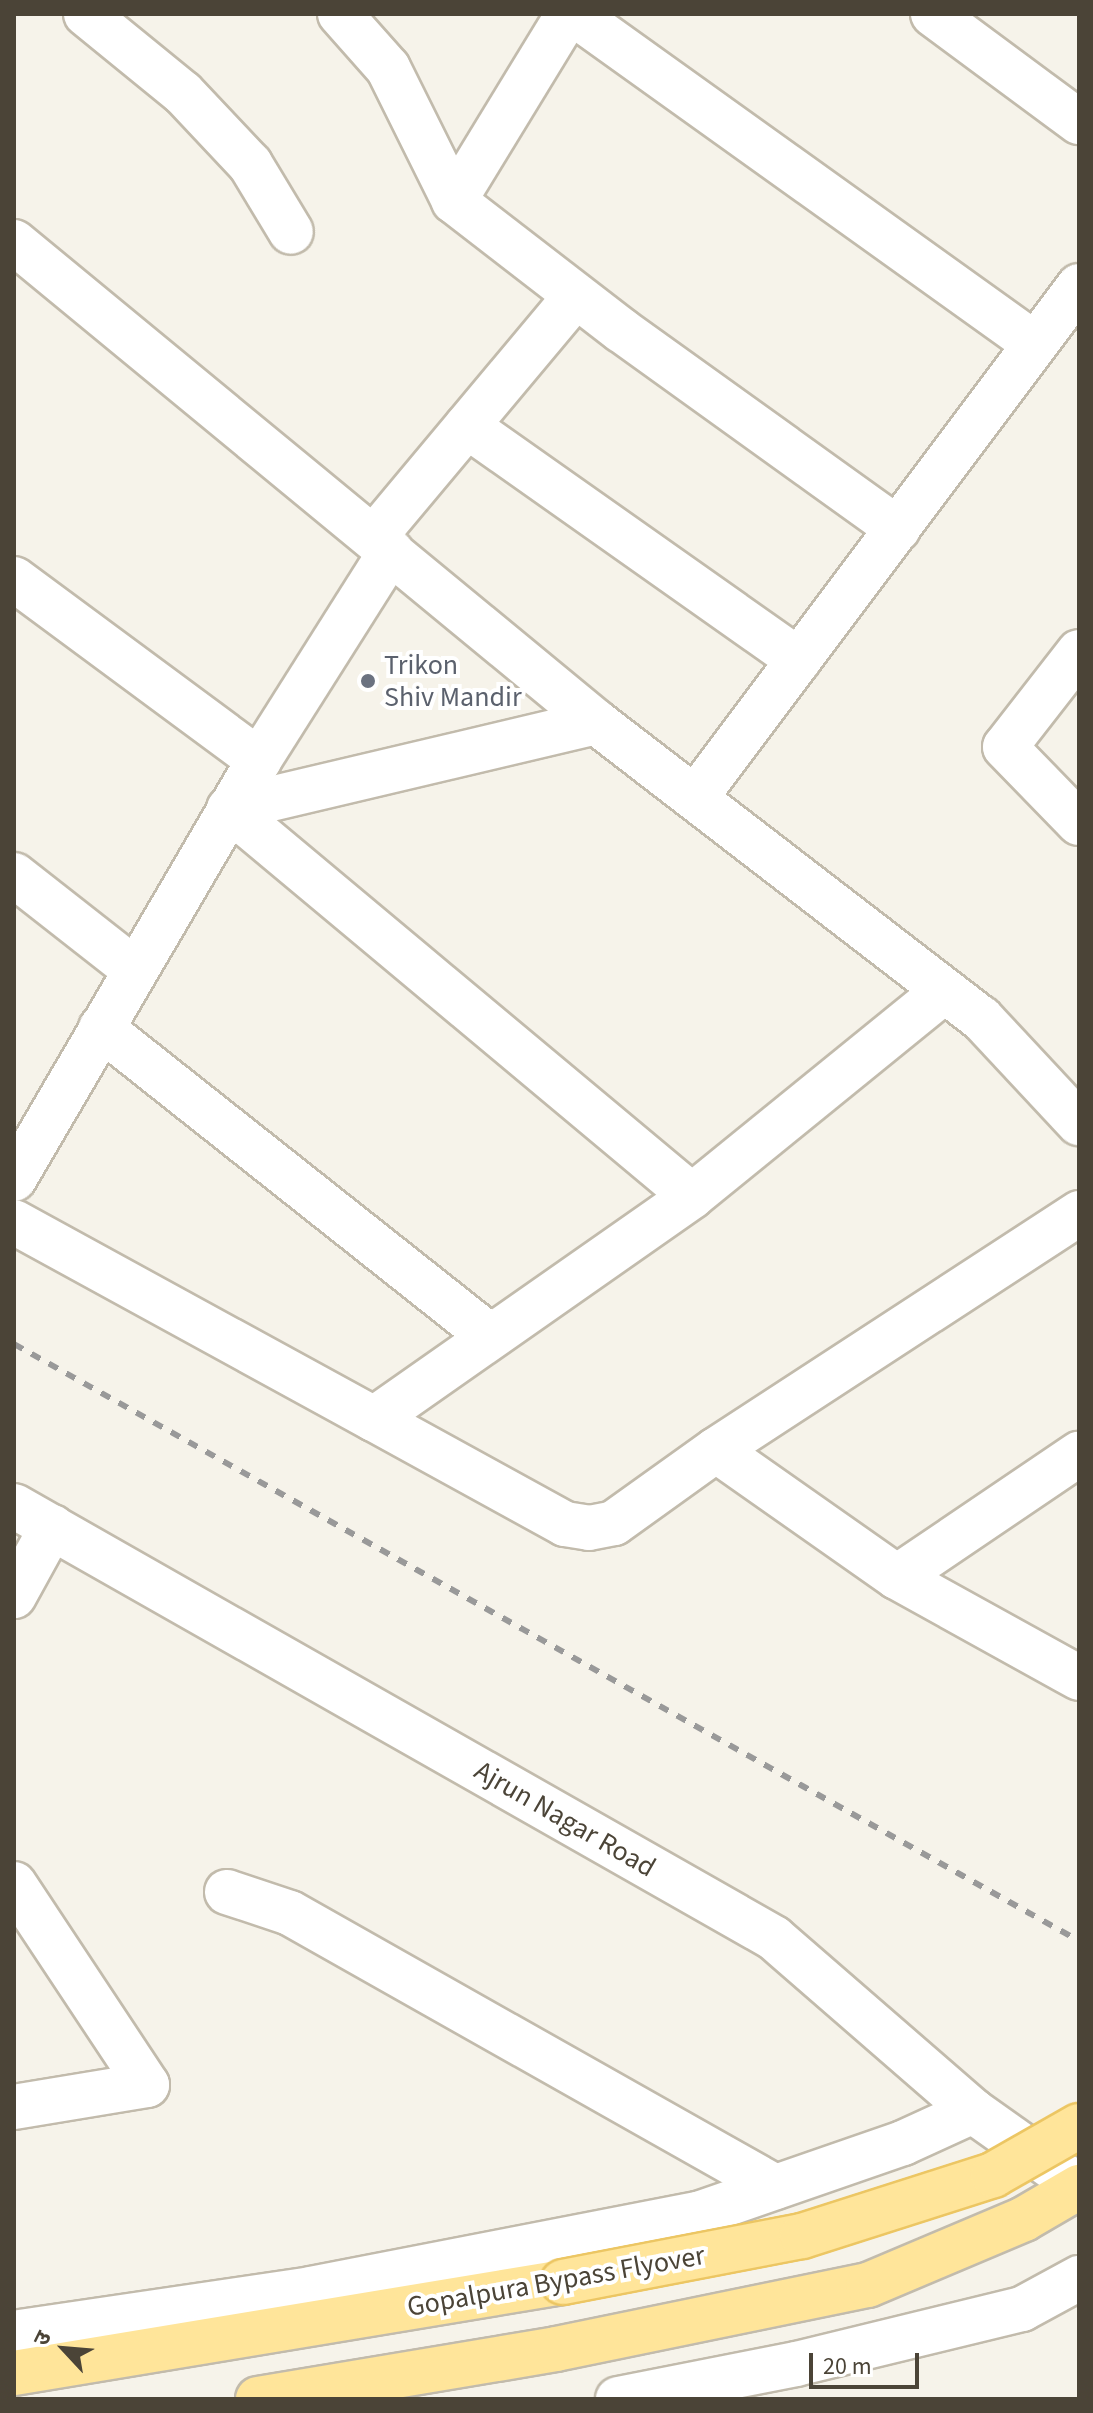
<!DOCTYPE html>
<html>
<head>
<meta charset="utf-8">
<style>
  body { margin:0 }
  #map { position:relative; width:1093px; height:2413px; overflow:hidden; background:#f6f3ea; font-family:"Source Sans 3","Noto Sans Devanagari",sans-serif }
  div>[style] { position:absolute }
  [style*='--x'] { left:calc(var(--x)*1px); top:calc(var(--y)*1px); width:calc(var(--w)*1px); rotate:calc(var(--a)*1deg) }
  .roads { filter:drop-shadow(2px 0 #c2bbac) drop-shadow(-2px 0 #c2bbac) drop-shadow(0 2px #c2bbac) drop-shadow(0 -2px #c2bbac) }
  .minor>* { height:44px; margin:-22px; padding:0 22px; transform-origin:22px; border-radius:22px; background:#fff }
  .major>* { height:44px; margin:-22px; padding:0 22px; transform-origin:22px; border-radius:22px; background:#ffe59a }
  .rail>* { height:6px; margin-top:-3px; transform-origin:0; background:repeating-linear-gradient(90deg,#999 0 10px,transparent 0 20px) }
  .bridges { filter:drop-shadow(2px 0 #ecc663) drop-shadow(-2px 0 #ecc663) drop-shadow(0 2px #ecc663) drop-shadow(0 -2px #ecc663) }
  .major-bridge>* { height:44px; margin:-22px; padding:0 22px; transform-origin:22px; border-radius:22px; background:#ffe59a }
  .dots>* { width:22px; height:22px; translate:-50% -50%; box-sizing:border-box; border:4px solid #fff; border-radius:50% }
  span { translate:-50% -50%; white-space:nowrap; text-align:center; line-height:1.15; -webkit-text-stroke:8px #fff; paint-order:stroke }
  .worship-label { font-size:28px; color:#5b616d }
  .left { translate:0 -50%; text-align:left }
  .street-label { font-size:28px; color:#4b4437 }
  .frame { position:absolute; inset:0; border:16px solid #4b4437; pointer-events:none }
  .north { position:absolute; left:24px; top:2309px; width:80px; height:80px; -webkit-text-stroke:6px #fff; paint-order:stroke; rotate:296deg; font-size:22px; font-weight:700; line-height:32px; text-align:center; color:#4b4437 }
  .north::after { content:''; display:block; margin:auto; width:28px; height:36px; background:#4b4437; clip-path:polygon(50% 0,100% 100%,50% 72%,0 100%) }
  .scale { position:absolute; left:809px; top:2353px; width:110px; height:36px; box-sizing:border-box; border:4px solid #4b4437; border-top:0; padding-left:10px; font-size:24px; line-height:28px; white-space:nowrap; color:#4b4437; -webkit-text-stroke:6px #fff; paint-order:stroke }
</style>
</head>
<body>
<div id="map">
  <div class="roads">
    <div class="minor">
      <i style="--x:86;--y:14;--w:125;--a:39.2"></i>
      <i style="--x:183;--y:93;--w:98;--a:46.7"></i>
      <i style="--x:250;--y:164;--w:79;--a:58.9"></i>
      <i style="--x:340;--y:14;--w:72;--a:48.4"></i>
      <i style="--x:388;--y:68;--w:148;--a:63.6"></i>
      <i style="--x:454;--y:201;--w:211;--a:37.7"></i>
      <i style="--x:621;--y:330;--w:341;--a:35.7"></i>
      <i style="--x:574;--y:14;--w:567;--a:35.6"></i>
      <i style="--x:933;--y:14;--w:182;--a:36.5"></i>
      <i style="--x:454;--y:201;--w:219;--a:-58.6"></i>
      <i style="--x:14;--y:242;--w:754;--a:39.51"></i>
      <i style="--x:596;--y:722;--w:486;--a:37.6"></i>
      <i style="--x:981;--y:1018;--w:144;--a:47"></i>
      <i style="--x:467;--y:426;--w:406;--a:35.2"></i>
      <i style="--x:375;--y:536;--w:313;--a:-50.1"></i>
      <i style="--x:14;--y:579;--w:305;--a:36.5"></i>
      <i style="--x:1079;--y:652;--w:120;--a:127.9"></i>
      <i style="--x:1005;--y:747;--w:106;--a:45.8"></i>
      <i style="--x:596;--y:722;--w:377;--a:166.7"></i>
      <i style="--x:229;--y:809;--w:603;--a:39.89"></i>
      <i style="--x:695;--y:798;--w:640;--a:-53.13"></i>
      <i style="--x:14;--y:875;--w:154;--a:38.1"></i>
      <i style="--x:101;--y:1028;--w:496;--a:38.4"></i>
      <i style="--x:14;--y:1179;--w:485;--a:-59.7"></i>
      <i style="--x:259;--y:760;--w:247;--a:-57.7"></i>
      <i style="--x:14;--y:1222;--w:410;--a:28.7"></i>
      <i style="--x:374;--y:1419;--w:388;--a:-35"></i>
      <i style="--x:692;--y:1196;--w:325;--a:-39.1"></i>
      <i style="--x:374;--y:1419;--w:218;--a:28.8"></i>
      <i style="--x:565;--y:1524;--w:24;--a:9"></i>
      <i style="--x:589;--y:1528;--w:25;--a:-11"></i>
      <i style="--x:614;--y:1523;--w:125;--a:-35.6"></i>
      <i style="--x:716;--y:1450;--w:434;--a:-33.1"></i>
      <i style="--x:716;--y:1450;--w:221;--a:35.1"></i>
      <i style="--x:897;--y:1577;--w:208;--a:29"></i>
      <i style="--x:14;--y:1506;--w:874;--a:29.61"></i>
      <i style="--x:774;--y:1938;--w:264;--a:41"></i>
      <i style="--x:973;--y:2111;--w:130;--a:35.3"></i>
      <i style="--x:897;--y:1577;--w:220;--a:-34.1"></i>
      <i style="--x:14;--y:1596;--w:79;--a:-61.2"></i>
      <i style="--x:14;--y:1884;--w:241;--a:56.5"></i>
      <i style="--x:147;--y:2085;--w:135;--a:170.6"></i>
      <i style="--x:227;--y:1892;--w:66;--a:18.4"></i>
      <i style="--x:290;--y:1913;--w:557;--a:29.46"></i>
      <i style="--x:14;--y:2333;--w:300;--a:-8.4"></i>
      <i style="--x:311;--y:2289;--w:394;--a:-11"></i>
      <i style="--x:698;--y:2214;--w:217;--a:-19.1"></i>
      <i style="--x:903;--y:2143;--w:77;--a:-24.6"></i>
      <i style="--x:618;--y:2399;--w:181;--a:-11.1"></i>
      <i style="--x:796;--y:2364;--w:233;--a:-13.7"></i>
      <i style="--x:1022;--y:2309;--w:65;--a:-28.5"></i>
    </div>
    <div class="major">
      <i style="--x:14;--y:2373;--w:556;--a:-9.41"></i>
      <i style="--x:258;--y:2399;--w:302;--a:-9.5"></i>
      <i style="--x:556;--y:2349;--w:318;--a:-11.6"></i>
      <i style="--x:868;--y:2285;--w:169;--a:-22.9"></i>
      <i style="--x:1024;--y:2219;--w:64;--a:-30.2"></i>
    </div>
  </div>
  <div class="rail">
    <i style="--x:14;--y:1344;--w:1221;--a:29.27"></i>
  </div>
  <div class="bridges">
    <div class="major-bridge">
      <i style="--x:563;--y:2282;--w:243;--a:-10.9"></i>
      <i style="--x:802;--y:2236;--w:201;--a:-17.7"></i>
      <i style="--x:993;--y:2175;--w:99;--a:-29.7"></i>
    </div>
  </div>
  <div class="dots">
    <i style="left:368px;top:681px;background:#6b7280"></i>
  </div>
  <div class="worship-label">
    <span class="left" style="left:384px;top:681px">Trikon<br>Shiv Mandir</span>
  </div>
  <div class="street-label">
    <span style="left:565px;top:1819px;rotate:30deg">Ajrun Nagar Road</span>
    <span style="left:556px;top:2281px;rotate:-10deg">Gopalpura Bypass Flyover</span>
  </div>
  <div class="frame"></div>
  <div class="north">उ</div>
  <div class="scale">20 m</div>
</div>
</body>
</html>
